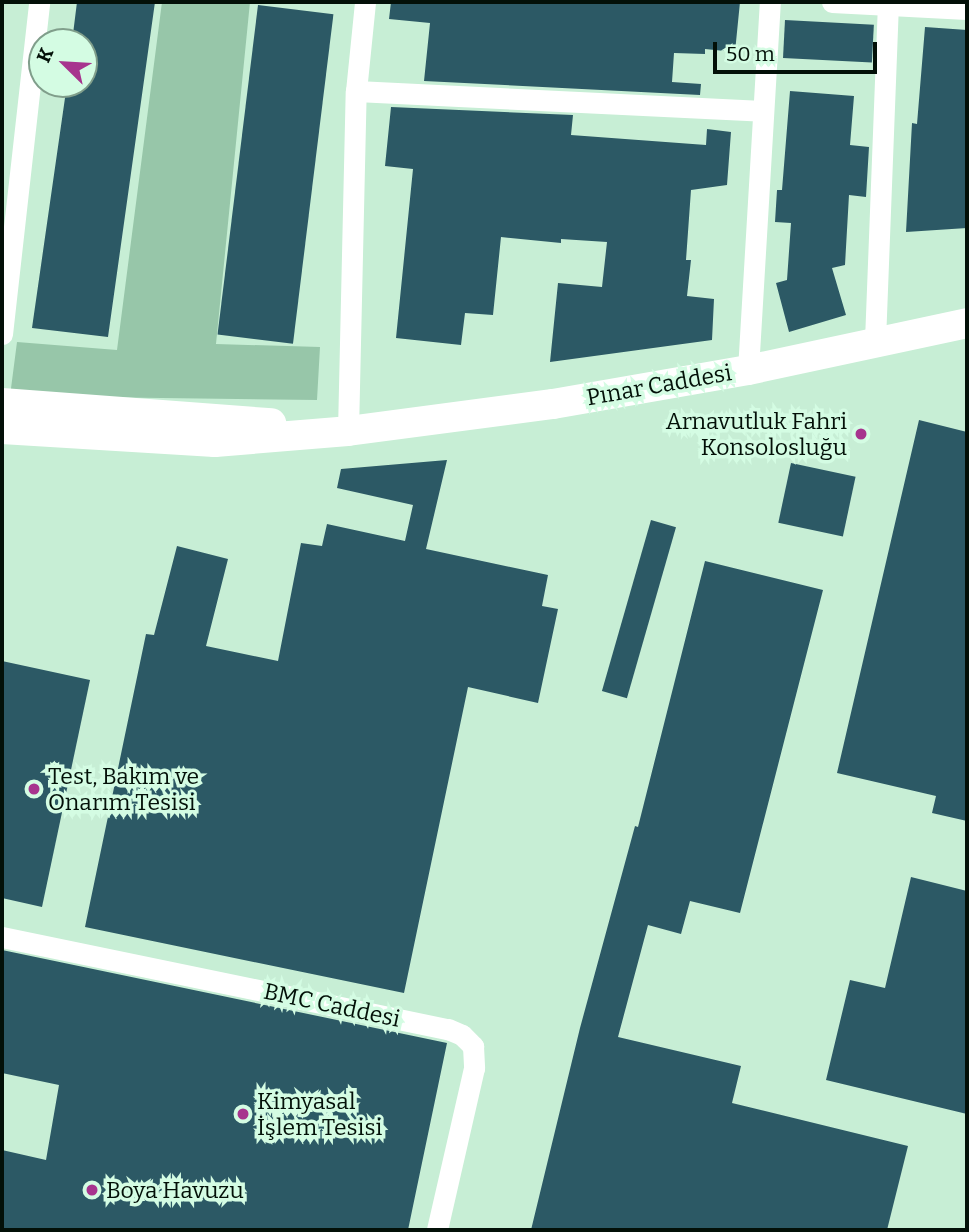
<!DOCTYPE html>
<html>
<head>
<meta charset="utf-8">
<style>
  body { margin:0 }
  #map { position:relative; width:969px; height:1232px; overflow:hidden; background:#c7eed5; font-family:Bitter,serif }
  div>[style] { position:absolute }
  [style*='--x'] { left:calc(var(--x)*1px); top:calc(var(--y)*1px); width:calc(var(--w)*1px); rotate:calc(var(--a)*1deg) }
  .green>* { inset:0; background:#97c6a9 }
  .building>* { inset:0; background:#2c5965; transform-origin:0 0 }
  .street>* { height:21px; margin:-10.5px; padding:0 10.5px; transform-origin:10.5px; border-radius:10.5px; background:#fff }
  .secondary>* { height:30px; margin:-15px; padding:0 15px; transform-origin:15px; border-radius:15px; background:#fff }
  .dots>* { width:19px; height:19px; translate:-50% -50%; box-sizing:border-box; border:4px solid #d4fce3; border-radius:50% }
  span { translate:-50% -50%; white-space:nowrap; text-align:center; line-height:1.15; -webkit-text-stroke:7px #d4fce3; paint-order:stroke }
  .street-label { font-size:23px; color:#031008 }
  .poi-label { font-size:23px; color:#031008 }
  .right { translate:-100% -50%; text-align:right }
  .left { translate:0 -50%; text-align:left }
  .frame { position:absolute; inset:0; border:4px solid #031008; pointer-events:none }
  .north { position:absolute; left:28px; top:28px; width:70px; height:70px; box-sizing:border-box; background:#d4fce3; border:2px solid #809e8b; border-radius:50%; rotate:294deg; font-size:19px; font-weight:700; line-height:28px; text-align:center; color:#031008 }
  .north::after { content:''; display:block; margin:auto; width:24px; height:32px; background:#a7348e; clip-path:polygon(50% 0,100% 100%,50% 72%,0 100%) }
  .scale { position:absolute; left:713px; top:42px; width:164px; height:32px; box-sizing:border-box; border:4px solid #031008; border-top:0; padding-left:9px; font-size:21px; line-height:24px; white-space:nowrap; color:#031008; -webkit-text-stroke:5px #d4fce3; paint-order:stroke }
</style>
</head>
<body>
<div id="map">
  <div class="green">
    <i style="clip-path:polygon(162px 2px,250px 2px,216px 344px,320px 347px,317px 400px,10px 396px,17px 342px,117px 350px)"></i>
  </div>
  <div class="building">
    <i style="clip-path:polygon(77px 2px,155px 2px,108px 337px,32px 328px,67px 84px,84px 84px,84px 42px,72px 42px)"></i>
    <i style="clip-path:polygon(391px 2px,740px 2px,735px 52px,705px 49px,705px 54px,674px 53px,672px 82px,701px 84px,700px 95px,424px 81px,430px 23px,389px 19px)"></i>
    <i style="left:258px;top:5px;width:76px;height:332px;rotate:7deg"></i>
    <i style="left:785px;top:20px;width:89px;height:38px;rotate:3deg"></i>
    <i style="clip-path:polygon(925px 27px,967px 30px,967px 228px,906px 232px,912px 123px,917px 124px)"></i>
    <i style="clip-path:polygon(790px 91px,854px 96px,850px 145px,869px 147px,866px 197px,849px 195px,845px 265px,832px 268px,846px 315px,789px 332px,776px 283px,787px 280px,791px 223px,775px 222px,777px 190px,782px 190px)"></i>
    <i style="clip-path:polygon(391px 107px,573px 115px,571px 135px,706px 145px,707px 129px,731px 132px,727px 185px,691px 190px,686px 260px,691px 260px,687px 296px,714px 299px,712px 340px,550px 362px,558px 283px,602px 287px,607px 242px,561px 239px,561px 243px,501px 237px,493px 315px,465px 313px,461px 345px,396px 338px,413px 169px,385px 166px)"></i>
    <i style="clip-path:polygon(919px 420px,967px 432px,967px 821px,932px 813px,936px 796px,837px 773px)"></i>
    <i style="clip-path:polygon(447px 460px,426px 549px,548px 575px,542px 606px,558px 609px,538px 703px,468px 687px,404px 993px,85px 927px,146px 634px,154px 635px,177px 546px,228px 559px,206px 646px,278px 661px,301px 543px,322px 546px,327px 524px,405px 541px,413px 505px,337px 488px,341px 469px)"></i>
    <i style="left:791px;top:463px;width:66px;height:61px;rotate:12deg"></i>
    <i style="left:651px;top:520px;width:26px;height:178px;rotate:16deg"></i>
    <i style="clip-path:polygon(705px 561px,823px 590px,740px 913px,690px 901px,681px 934px,648px 925px,618px 1037px,741px 1066px,732px 1103px,908px 1146px,887px 1230px,531px 1230px,580px 1028px,635px 826px,638px 827px)"></i>
    <i style="clip-path:polygon(2px 661px,90px 680px,42px 907px,2px 898px)"></i>
    <i style="clip-path:polygon(911px 877px,967px 891px,967px 1114px,826px 1080px,850px 980px,885px 988px)"></i>
    <i style="clip-path:polygon(2px 950px,447px 1043px,408px 1230px,2px 1230px,2px 1150px,46px 1160px,59px 1085px,2px 1073px)"></i>
  </div>
  <div class="street">
    <i style="--x:832;--y:2;--w:135;--a:3"></i>
    <i style="--x:356;--y:91;--w:407;--a:2.8"></i>
    <i style="--x:2;--y:334;--w:334;--a:-83.6"></i>
    <i style="--x:875;--y:341;--w:335;--a:-87.8"></i>
    <i style="--x:748;--y:370;--w:369;--a:-86.6"></i>
    <i style="--x:348;--y:431;--w:340;--a:-88.7"></i>
    <i style="--x:356;--y:91;--w:89;--a:-84.2"></i>
    <i style="--x:2;--y:937;--w:455;--a:11.7"></i>
    <i style="--x:448;--y:1029;--w:15;--a:23"></i>
    <i style="--x:462;--y:1035;--w:16;--a:45"></i>
    <i style="--x:473;--y:1046;--w:22;--a:87"></i>
    <i style="--x:474;--y:1068;--w:166;--a:102.9"></i>
  </div>
  <div class="secondary">
    <i style="--x:2;--y:403;--w:270;--a:4.3"></i>
    <i style="--x:2;--y:429;--w:213;--a:3.5"></i>
    <i style="--x:215;--y:442;--w:133;--a:-4.7"></i>
    <i style="--x:348;--y:431;--w:207;--a:-7.5"></i>
    <i style="--x:553;--y:404;--w:198;--a:-9.9"></i>
    <i style="--x:748;--y:370;--w:224;--a:-12.1"></i>
  </div>
  <div class="dots">
    <i style="left:861px;top:434px;background:#a7348e"></i>
    <i style="left:34px;top:789px;background:#a7348e"></i>
    <i style="left:243px;top:1114px;background:#a7348e"></i>
    <i style="left:92px;top:1190px;background:#a7348e"></i>
  </div>
  <div class="street-label">
    <span style="left:659px;top:385px;rotate:-10deg">Pınar Caddesi</span>
    <span style="left:332px;top:1005px;rotate:12deg">BMC Caddesi</span>
  </div>
  <div class="poi-label">
    <span class="right" style="left:847px;top:434px">Arnavutluk Fahri<br>Konsolosluğu</span>
    <span class="left" style="left:48px;top:789px">Test, Bakım ve<br>Onarım Tesisi</span>
    <span class="left" style="left:257px;top:1114px">Kimyasal<br>İşlem Tesisi</span>
    <span class="left" style="left:106px;top:1190px">Boya Havuzu</span>
  </div>
  <div class="frame"></div>
  <div class="north">K</div>
  <div class="scale">50 m</div>
</div>
</body>
</html>
